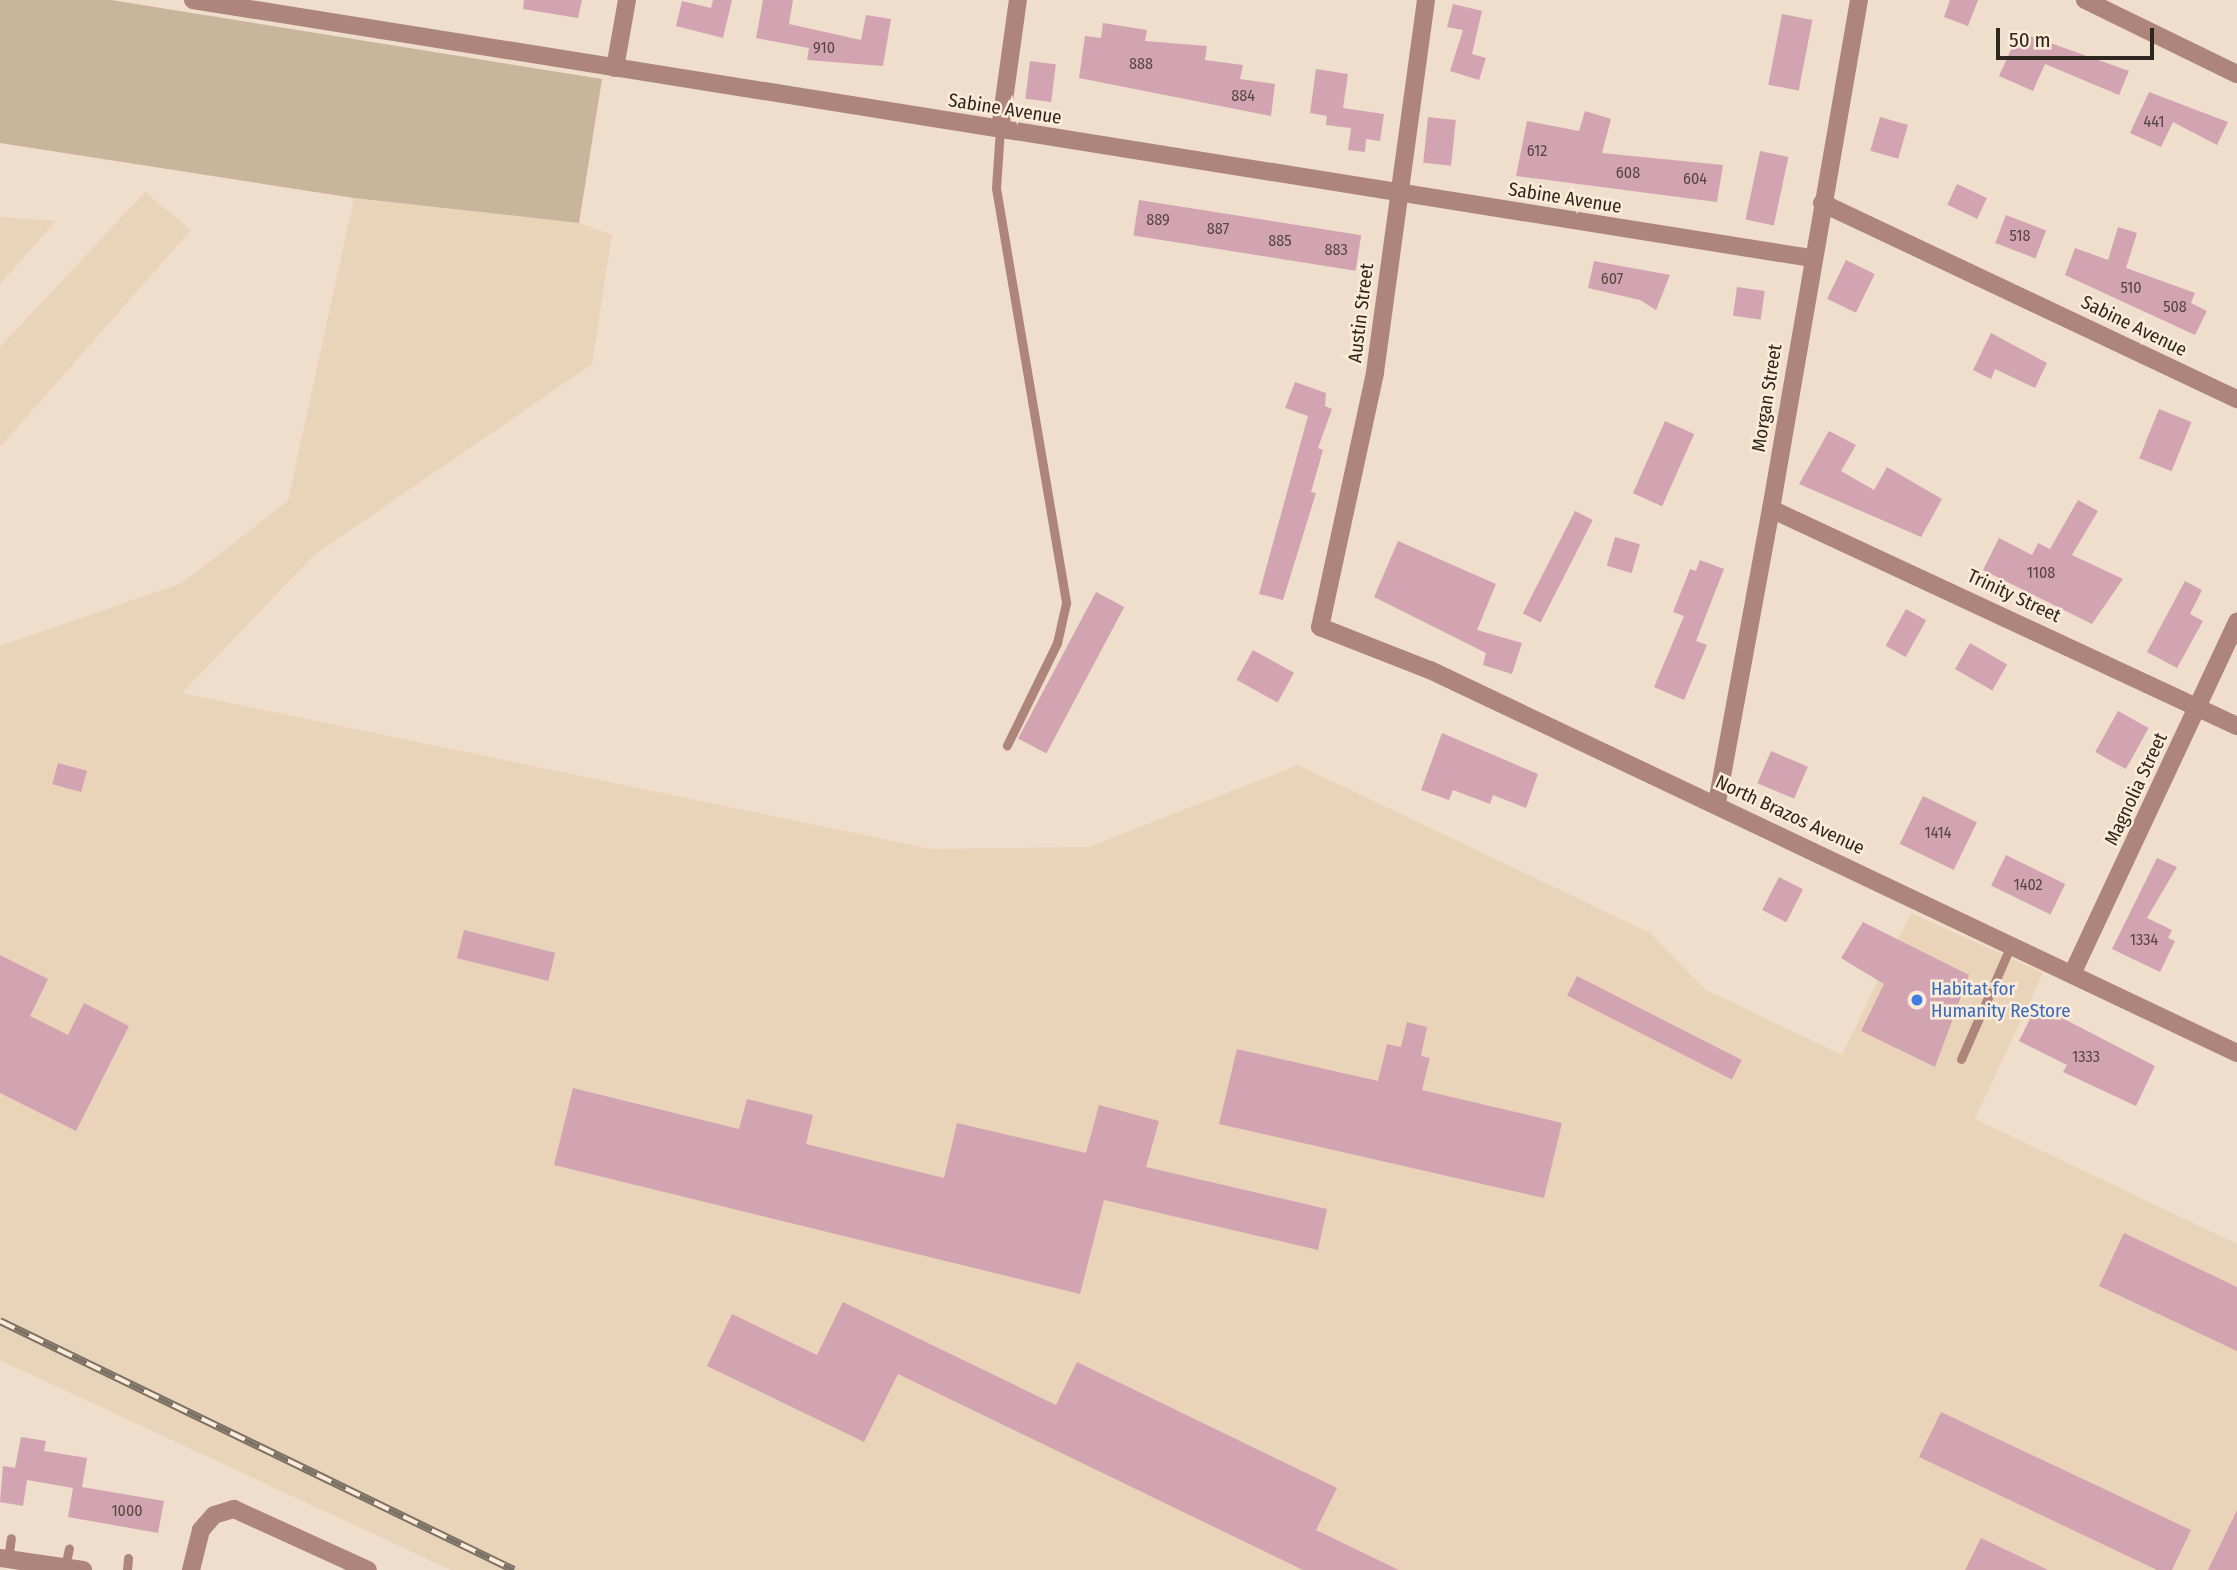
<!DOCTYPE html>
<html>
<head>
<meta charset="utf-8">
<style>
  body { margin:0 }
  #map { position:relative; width:2237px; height:1570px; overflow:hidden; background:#eedecb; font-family:"Fira Sans Condensed",sans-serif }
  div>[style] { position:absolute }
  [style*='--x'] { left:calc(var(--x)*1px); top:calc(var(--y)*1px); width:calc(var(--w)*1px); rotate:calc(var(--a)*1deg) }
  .built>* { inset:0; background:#e9d4ba }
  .green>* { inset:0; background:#c9b49c }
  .building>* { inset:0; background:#d2a4b2; transform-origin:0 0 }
  .service>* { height:9px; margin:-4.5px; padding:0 4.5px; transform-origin:4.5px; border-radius:4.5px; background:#ae857b }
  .minor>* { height:18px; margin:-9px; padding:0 9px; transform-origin:9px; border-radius:9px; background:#ae857b }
  .tertiary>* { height:18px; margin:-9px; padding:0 9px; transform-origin:9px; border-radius:9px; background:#ae857b }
  .rail>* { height:8px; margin-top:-4px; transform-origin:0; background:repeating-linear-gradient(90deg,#fcebd8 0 16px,#7b7165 0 32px); box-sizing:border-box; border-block:2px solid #7b7165 }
  .dots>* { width:19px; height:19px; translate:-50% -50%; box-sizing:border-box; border:4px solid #fcebd8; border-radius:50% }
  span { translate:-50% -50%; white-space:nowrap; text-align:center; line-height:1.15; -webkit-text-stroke:5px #fcebd8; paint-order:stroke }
  .number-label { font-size:16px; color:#564644 }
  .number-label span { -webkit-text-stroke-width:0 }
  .street-label { font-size:19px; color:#2d271f }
  .shop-label { font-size:19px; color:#366cbe }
  .left { translate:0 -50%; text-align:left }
  .scale { position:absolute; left:1996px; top:28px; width:158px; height:32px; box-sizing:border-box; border:4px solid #2d271f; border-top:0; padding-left:9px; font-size:21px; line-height:24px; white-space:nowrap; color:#2d271f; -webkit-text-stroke:5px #fcebd8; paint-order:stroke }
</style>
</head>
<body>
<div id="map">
  <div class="built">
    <i style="clip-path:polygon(145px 192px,191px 230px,0 447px,0 347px)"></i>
    <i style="clip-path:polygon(354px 198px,579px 223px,612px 235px,592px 364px,314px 555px,182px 693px,931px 849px,1089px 847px,1298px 765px,1650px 933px,1706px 990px,1842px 1055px,1911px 913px,2043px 973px,1975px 1119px,2237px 1244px,2237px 1570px,451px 1570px,0 1360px,0 646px,182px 583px,288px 501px)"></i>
    <i style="clip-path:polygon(0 217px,56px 221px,0 284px)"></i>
  </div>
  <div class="green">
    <i style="clip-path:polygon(0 0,111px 0,602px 79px,579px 223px,354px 198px,0 143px)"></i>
  </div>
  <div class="building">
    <i style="clip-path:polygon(524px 0,582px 0,578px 18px,523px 9px)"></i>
    <i style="clip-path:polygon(713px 0,732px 0,723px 38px,676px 26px,682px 1px,711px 8px)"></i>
    <i style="clip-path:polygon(763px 0,793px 0,789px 24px,861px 40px,866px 15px,891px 19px,883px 66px,807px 60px,809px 48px,756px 38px)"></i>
    <i style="clip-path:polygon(1950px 0,1978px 0,1968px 26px,1944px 17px)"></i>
    <i style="clip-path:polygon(1453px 4px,1482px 11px,1472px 54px,1486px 58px,1479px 80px,1450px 71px,1463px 30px,1447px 27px)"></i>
    <i style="left:1782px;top:14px;width:31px;height:72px;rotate:11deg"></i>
    <i style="clip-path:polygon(1103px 23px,1147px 30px,1145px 41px,1207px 46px,1205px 60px,1243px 65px,1240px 79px,1275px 84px,1271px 116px,1079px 78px,1085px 36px,1101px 38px)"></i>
    <i style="clip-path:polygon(2019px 32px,2129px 71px,2119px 95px,2045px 64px,2033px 91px,1999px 76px)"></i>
    <i style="left:1030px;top:61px;width:26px;height:38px;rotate:7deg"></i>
    <i style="clip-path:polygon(1316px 69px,1348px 74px,1343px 108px,1384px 114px,1380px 141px,1366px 139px,1365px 152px,1348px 150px,1351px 128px,1326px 125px,1327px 116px,1310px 113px)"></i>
    <i style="clip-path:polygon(2149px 92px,2228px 122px,2217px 145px,2173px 122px,2161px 147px,2130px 133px)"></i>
    <i style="clip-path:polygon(1585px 111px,1611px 119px,1602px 153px,1723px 165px,1717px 202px,1516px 176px,1527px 121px,1579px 131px)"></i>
    <i style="left:1428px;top:117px;width:28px;height:46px;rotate:6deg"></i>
    <i style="left:1880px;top:117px;width:29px;height:35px;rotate:16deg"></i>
    <i style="left:1760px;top:151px;width:29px;height:70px;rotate:12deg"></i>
    <i style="left:1957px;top:184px;width:33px;height:23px;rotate:25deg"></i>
    <i style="left:1139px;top:200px;width:225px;height:36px;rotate:9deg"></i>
    <i style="left:2006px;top:215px;width:43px;height:30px;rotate:21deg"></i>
    <i style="clip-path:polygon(2118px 227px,2137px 233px,2126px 268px,2195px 293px,2191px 303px,2207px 311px,2195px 335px,2065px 275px,2075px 248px,2108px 260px)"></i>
    <i style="left:1846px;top:260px;width:32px;height:43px;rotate:26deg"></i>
    <i style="clip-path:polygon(1594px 261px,1670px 275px,1656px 310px,1640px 300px,1588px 288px)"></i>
    <i style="left:1737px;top:287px;width:28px;height:29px;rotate:8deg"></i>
    <i style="clip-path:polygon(1991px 333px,2047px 363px,2035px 388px,1995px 369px,1991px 379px,1973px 370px)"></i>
    <i style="clip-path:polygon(1295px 382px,1326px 393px,1325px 406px,1332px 409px,1318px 448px,1323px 450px,1311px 492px,1316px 493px,1283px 600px,1259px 594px,1308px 416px,1285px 408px)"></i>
    <i style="left:2159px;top:409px;width:35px;height:53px;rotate:22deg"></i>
    <i style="left:1665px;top:421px;width:32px;height:79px;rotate:24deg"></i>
    <i style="clip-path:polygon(1829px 431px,1856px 445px,1841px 471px,1874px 490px,1887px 467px,1942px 499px,1921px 537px,1799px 484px)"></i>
    <i style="clip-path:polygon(2078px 500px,2098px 511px,2072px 555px,2123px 579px,2092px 624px,1983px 570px,1999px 538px,2032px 555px,2038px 543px,2050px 549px)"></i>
    <i style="left:1575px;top:511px;width:20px;height:115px;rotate:27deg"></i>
    <i style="left:1615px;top:537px;width:26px;height:30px;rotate:16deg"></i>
    <i style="clip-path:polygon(1398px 541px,1496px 584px,1477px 630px,1522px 643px,1512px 674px,1483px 665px,1486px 653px,1374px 597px)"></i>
    <i style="clip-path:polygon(1700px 560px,1724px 569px,1696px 641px,1707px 645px,1684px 700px,1654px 687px,1684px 616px,1673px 612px,1690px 569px,1696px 571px)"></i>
    <i style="clip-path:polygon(2185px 581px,2202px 590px,2190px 614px,2203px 621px,2177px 668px,2147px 652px)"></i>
    <i style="left:1096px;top:592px;width:32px;height:166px;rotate:28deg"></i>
    <i style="left:1906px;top:609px;width:23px;height:42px;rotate:29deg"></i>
    <i style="left:1970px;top:643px;width:43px;height:30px;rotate:30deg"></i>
    <i style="left:1253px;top:650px;width:47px;height:34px;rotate:29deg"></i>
    <i style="left:2118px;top:711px;width:35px;height:47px;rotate:29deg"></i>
    <i style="clip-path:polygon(1442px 733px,1538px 774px,1526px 808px,1493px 795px,1490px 804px,1453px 790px,1449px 800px,1421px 790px)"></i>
    <i style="left:1771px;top:751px;width:40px;height:35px;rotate:23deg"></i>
    <i style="left:58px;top:763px;width:30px;height:22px;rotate:15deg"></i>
    <i style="left:1923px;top:796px;width:60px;height:53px;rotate:26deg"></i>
    <i style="left:2006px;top:855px;width:66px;height:34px;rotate:26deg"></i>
    <i style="clip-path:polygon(2157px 858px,2177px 867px,2147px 918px,2172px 930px,2168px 938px,2175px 941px,2160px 972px,2112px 949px)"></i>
    <i style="left:1779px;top:877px;width:27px;height:37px;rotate:27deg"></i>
    <i style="clip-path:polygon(1863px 922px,1969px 975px,1935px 1067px,1861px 1031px,1884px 984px,1841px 958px)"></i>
    <i style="left:464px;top:930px;width:94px;height:29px;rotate:14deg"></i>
    <i style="clip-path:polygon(0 955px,48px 979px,30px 1016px,68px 1035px,84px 1003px,129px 1026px,76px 1131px,0 1093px)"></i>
    <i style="left:1577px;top:976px;width:185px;height:22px;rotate:27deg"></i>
    <i style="clip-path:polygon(2037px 1005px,2155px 1066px,2136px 1106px,2063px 1072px,2067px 1065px,2019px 1041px)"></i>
    <i style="clip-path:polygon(1407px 1022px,1427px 1027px,1421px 1056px,1430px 1058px,1422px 1090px,1562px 1123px,1544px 1198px,1219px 1124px,1237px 1049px,1378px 1081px,1387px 1044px,1401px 1047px)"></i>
    <i style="clip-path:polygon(573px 1088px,739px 1129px,747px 1099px,813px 1115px,806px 1144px,944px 1178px,957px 1123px,1086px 1153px,1099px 1105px,1159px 1121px,1146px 1167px,1327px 1209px,1318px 1250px,1104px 1200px,1080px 1294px,554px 1165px)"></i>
    <i style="clip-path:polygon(2124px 1233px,2237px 1287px,2237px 1351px,2099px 1286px)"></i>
    <i style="clip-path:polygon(843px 1302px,1056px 1405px,1077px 1362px,1337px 1488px,1316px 1530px,1399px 1570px,1303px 1570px,898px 1374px,864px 1442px,707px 1366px,732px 1314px,817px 1355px)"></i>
    <i style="clip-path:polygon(1941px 1412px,2191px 1530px,2172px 1570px,2157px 1570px,1919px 1457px)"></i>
    <i style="clip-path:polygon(21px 1437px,46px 1441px,44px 1451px,87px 1458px,82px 1487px,164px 1501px,158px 1533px,68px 1517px,73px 1488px,27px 1480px,23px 1506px,0 1502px,3px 1466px,15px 1468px)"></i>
    <i style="clip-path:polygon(2237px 1510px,2237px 1570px,2208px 1570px)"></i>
    <i style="clip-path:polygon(1981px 1538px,2048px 1570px,1965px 1570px)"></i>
  </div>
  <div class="service">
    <i style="--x:1000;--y:129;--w:59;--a:93.9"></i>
    <i style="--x:996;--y:188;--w:421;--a:80.4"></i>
    <i style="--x:1066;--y:603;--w:41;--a:102.7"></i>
    <i style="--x:1057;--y:643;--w:114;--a:116.1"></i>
    <i style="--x:1961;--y:1059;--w:124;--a:-66.3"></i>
    <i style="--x:8;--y:1559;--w:21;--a:-82"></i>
    <i style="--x:65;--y:1567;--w:19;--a:-78"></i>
    <i style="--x:127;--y:1570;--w:12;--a:-85"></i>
  </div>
  <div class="minor">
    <i style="--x:193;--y:0;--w:1638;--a:9.06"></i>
    <i style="--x:1426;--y:0;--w:376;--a:97.8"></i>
    <i style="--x:1375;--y:373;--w:260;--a:102.2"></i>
    <i style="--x:1320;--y:627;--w:118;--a:21.4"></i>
    <i style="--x:1430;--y:670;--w:893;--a:25.39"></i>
    <i style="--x:2085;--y:0;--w:169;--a:26"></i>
    <i style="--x:615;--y:68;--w:69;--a:-80"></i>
    <i style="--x:1000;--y:129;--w:130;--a:-82.1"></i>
    <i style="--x:1822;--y:203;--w:459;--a:25.3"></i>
    <i style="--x:1717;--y:803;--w:299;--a:-79.6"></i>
    <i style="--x:2073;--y:972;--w:387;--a:-64.9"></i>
    <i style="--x:0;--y:1558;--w:84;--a:8.2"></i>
    <i style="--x:191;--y:1570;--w:41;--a:-76"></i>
    <i style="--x:201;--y:1530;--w:20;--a:-49"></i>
    <i style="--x:214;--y:1515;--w:21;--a:-17"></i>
    <i style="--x:234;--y:1509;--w:147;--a:24.5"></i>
  </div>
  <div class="tertiary">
    <i style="--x:1859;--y:0;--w:517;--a:99.81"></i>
    <i style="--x:1771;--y:509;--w:514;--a:24.97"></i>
  </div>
  <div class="rail">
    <i style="--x:0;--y:1321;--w:571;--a:25.85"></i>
  </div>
  <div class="dots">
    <i style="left:1917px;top:1000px;background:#3f7fe0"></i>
  </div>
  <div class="number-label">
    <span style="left:824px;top:48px">910</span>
    <span style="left:1141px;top:64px">888</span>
    <span style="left:1243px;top:96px">884</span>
    <span style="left:2154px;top:122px">441</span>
    <span style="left:1537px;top:151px">612</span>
    <span style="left:1628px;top:173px">608</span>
    <span style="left:1695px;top:179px">604</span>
    <span style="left:1158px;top:220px">889</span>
    <span style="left:1218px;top:229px">887</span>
    <span style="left:2020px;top:236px">518</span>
    <span style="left:1280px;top:241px">885</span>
    <span style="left:1336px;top:250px">883</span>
    <span style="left:1612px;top:279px">607</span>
    <span style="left:2131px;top:288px">510</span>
    <span style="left:2175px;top:307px">508</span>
    <span style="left:2041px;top:573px">1108</span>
    <span style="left:1938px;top:833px">1414</span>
    <span style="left:2028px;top:885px">1402</span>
    <span style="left:2144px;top:940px">1334</span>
    <span style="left:2086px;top:1057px">1333</span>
    <span style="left:127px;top:1511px">1000</span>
  </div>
  <div class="street-label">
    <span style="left:1005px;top:109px;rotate:9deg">Sabine Avenue</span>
    <span style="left:1565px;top:198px;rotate:9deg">Sabine Avenue</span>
    <span style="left:1361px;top:313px;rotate:-83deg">Austin Street</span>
    <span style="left:2134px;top:326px;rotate:26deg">Sabine Avenue</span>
    <span style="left:1767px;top:398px;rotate:-81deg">Morgan Street</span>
    <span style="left:2014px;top:596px;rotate:25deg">Trinity Street</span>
    <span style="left:2136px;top:789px;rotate:-65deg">Magnolia Street</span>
    <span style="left:1790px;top:815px;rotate:25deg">North Brazos Avenue</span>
  </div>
  <div class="shop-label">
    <span class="left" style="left:1931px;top:1000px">Habitat for<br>Humanity ReStore</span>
  </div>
  <div class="scale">50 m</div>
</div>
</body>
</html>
